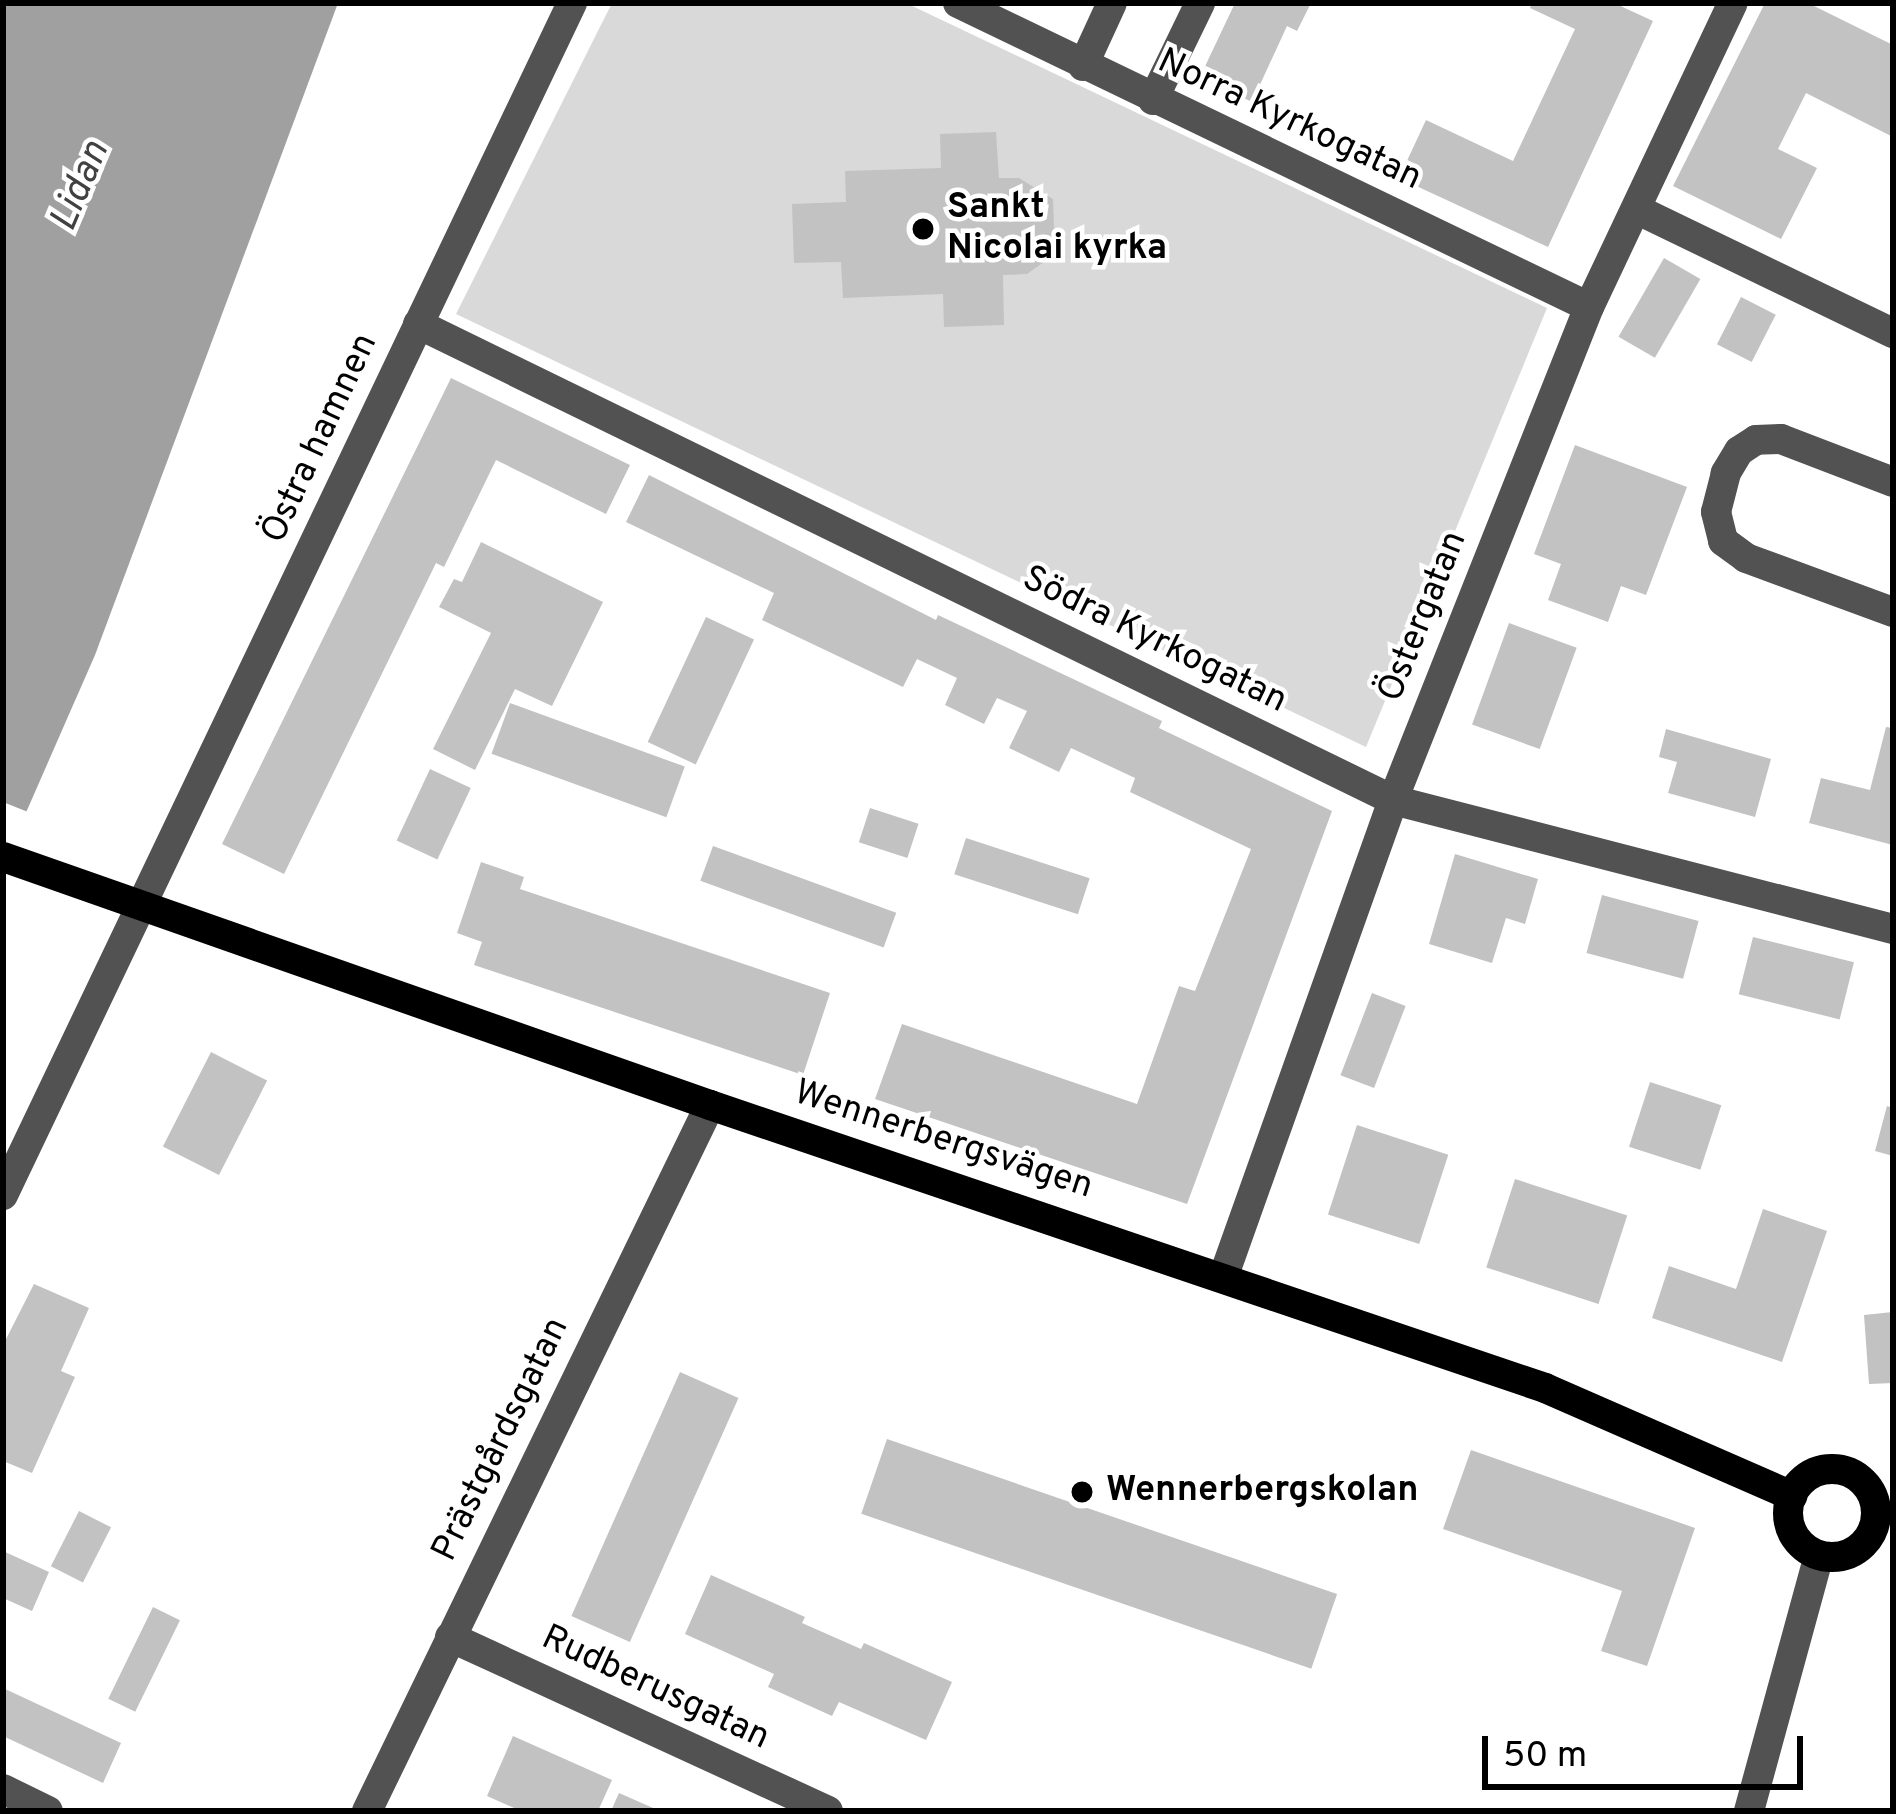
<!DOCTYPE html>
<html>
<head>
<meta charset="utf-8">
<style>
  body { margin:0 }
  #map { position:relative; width:1896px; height:1814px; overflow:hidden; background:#fff; font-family:Overpass,sans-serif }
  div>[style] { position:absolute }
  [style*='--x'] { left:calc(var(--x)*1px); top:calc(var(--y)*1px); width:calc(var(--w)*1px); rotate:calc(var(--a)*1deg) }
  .green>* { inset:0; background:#d9d9d9 }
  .water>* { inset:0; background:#a0a0a0 }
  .pier>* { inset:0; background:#fff }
  .building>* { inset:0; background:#c2c2c2; transform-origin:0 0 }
  .minor>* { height:30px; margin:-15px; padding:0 15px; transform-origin:15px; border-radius:15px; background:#525252 }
  .major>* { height:30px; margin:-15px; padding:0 15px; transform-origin:15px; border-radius:15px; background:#000 }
  .major>.ring { margin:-15px; padding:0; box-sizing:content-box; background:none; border:30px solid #000; border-radius:50% }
  .dots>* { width:33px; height:33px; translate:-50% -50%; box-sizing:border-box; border:6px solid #fff; border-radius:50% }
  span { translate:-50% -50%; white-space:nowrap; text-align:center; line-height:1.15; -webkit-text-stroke:9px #fff; paint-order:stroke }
  .street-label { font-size:36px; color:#000 }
  .poi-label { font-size:36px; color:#000; font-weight:700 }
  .left { translate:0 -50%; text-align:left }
  .water-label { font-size:39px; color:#414141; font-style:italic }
  .frame { position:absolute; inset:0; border:6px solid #000; pointer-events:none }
  .scale { position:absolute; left:1482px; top:1736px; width:321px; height:54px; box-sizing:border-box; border:6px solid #000; border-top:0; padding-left:15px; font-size:36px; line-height:42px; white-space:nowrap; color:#000; -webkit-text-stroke:9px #fff; paint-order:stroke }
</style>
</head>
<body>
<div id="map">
  <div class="green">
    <i style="clip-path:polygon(612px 3px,906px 3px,1547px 308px,1366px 747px,456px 314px)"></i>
  </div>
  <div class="water">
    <i style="clip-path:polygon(3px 3px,338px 3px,95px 655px,3px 865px)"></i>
  </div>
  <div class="pier">
    <i style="clip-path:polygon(3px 802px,33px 814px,3px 871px)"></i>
  </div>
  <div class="building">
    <i style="clip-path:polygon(1235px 3px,1311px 3px,1297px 31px,1287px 26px,1252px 102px,1200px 77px)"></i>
    <i style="clip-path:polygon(1532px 3px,1614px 3px,1653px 21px,1548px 247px,1399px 178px,1426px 120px,1513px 161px,1575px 29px,1530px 8px)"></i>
    <i style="clip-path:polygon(1765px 3px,1808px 3px,1893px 45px,1893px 137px,1806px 93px,1778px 149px,1817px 168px,1781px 239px,1673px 186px)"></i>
    <i style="clip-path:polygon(996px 132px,999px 178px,1019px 178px,1053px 199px,1055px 254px,1027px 274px,1003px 275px,1004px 325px,944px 327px,943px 294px,843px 298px,841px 262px,794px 263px,792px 204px,846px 202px,845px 171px,941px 168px,940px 134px)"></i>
    <i style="left:1664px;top:258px;width:42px;height:91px;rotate:30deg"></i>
    <i style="left:1741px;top:297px;width:39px;height:53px;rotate:27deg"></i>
    <i style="clip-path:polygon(451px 378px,630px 465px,606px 514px,496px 460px,444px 567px,436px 563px,284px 874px,222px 844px)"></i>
    <i style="clip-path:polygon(1575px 445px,1687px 487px,1646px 595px,1621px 586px,1608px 622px,1548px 600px,1561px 564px,1534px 554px)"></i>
    <i style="clip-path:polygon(649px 475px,936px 620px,938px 615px,1162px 721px,1159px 728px,1332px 811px,1187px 1204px,875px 1099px,902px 1024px,1137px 1104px,1179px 986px,1195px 991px,1251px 849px,1130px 792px,1135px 778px,1071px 748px,1059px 772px,1009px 748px,1027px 711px,997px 698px,984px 724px,945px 705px,957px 678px,917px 659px,903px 687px,762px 620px,774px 593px,626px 522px)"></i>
    <i style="clip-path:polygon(481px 542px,603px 602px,552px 706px,515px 689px,475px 770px,433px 749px,491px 633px,439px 607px,454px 579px,462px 582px)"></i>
    <i style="left:706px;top:617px;width:53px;height:138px;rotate:25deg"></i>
    <i style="left:1509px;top:623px;width:72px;height:108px;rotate:20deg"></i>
    <i style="left:510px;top:703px;width:186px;height:54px;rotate:20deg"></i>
    <i style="clip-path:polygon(1886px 727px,1893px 728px,1893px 845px,1809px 823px,1821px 778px,1870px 790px)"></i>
    <i style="clip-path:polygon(1666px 729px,1771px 759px,1755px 817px,1668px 793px,1677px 762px,1659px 757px)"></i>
    <i style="left:430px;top:769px;width:45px;height:79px;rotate:25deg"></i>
    <i style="left:870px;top:808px;width:51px;height:36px;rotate:18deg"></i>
    <i style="left:966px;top:838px;width:130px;height:38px;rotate:18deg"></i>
    <i style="left:713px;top:846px;width:195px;height:37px;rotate:20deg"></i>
    <i style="clip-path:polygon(1455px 854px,1538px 879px,1525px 924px,1506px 918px,1492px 963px,1429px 944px)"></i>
    <i style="clip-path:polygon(481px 862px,524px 877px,520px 889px,830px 993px,803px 1075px,474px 965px,482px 942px,457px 933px)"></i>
    <i style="left:1602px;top:895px;width:100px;height:60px;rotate:15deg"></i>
    <i style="left:1753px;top:937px;width:104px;height:59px;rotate:14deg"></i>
    <i style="left:1372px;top:993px;width:36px;height:88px;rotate:21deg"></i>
    <i style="left:211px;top:1052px;width:63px;height:106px;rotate:27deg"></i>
    <i style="left:1650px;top:1082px;width:75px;height:68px;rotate:18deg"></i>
    <i style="clip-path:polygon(1887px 1106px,1893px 1108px,1893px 1156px,1875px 1151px)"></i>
    <i style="left:1357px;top:1125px;width:96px;height:94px;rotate:18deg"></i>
    <i style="left:1515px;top:1179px;width:118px;height:93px;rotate:18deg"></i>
    <i style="clip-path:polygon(1763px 1209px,1827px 1231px,1782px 1362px,1652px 1318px,1669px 1266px,1736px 1289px)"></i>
    <i style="clip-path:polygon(34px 1284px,89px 1308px,61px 1371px,75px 1377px,32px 1473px,3px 1461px,3px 1345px)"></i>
    <i style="clip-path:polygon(1893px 1312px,1893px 1383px,1869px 1384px,1864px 1315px)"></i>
    <i style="left:680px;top:1372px;width:64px;height:267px;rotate:24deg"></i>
    <i style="left:887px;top:1439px;width:476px;height:79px;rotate:19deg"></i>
    <i style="clip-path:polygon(1471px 1450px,1695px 1528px,1647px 1666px,1601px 1651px,1622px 1591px,1443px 1529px)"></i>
    <i style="left:79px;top:1511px;width:36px;height:62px;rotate:27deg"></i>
    <i style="clip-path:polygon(3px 1551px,49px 1572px,32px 1611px,3px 1598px)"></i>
    <i style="clip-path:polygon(711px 1575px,805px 1617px,802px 1623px,861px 1649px,864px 1643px,952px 1682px,926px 1740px,839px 1702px,832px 1716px,768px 1687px,774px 1674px,685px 1634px)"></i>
    <i style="left:153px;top:1607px;width:30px;height:102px;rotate:26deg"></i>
    <i style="clip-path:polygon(3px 1688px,121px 1743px,103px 1783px,3px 1736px)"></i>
    <i style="clip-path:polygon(513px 1736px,612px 1780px,598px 1811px,521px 1811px,487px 1796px)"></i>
    <i style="clip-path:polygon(619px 1793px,660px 1811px,611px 1811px)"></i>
  </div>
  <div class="minor">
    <i style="--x:958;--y:3;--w:700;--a:25.72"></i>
    <i style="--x:1083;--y:66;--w:69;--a:-65.3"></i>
    <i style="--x:1153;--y:100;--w:108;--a:-64.1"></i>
    <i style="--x:1636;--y:209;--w:285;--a:25.8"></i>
    <i style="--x:418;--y:324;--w:1085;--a:26.02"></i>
    <i style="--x:1393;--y:800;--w:516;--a:14.47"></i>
    <i style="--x:1893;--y:482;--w:120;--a:-159"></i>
    <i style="--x:1781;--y:439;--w:25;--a:178"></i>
    <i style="--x:1756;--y:440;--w:20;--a:147"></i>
    <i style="--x:1739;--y:451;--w:26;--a:121"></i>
    <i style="--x:1726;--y:473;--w:40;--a:104.4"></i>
    <i style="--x:1716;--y:512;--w:30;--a:76"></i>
    <i style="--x:1723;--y:541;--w:29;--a:36"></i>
    <i style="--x:1746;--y:558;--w:157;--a:20.2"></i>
    <i style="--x:3;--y:1195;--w:1321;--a:-64.48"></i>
    <i style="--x:1224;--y:1275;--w:504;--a:-70.41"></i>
    <i style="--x:1393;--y:800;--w:531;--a:-68.32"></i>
    <i style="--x:1589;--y:307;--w:336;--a:-64.7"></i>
    <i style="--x:450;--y:1637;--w:416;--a:24.7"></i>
    <i style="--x:3;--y:1789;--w:50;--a:26.1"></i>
    <i style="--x:367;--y:1811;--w:785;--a:-64.09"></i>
    <i style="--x:1749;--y:1811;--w:265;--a:-74.7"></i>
  </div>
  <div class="major">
    <i style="--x:3;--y:857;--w:749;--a:19.33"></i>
    <i style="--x:710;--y:1105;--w:882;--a:18.72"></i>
    <i style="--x:1545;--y:1388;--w:270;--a:23.6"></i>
    <i class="ring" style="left:1788px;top:1469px;width:58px;height:58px"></i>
  </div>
  <div class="dots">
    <i style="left:923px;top:229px;background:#000"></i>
    <i style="left:1082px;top:1492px;background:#000"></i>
  </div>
  <div class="street-label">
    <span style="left:1289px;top:121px;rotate:25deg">Norra Kyrkogatan</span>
    <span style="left:321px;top:439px;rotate:-65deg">Östra hamnen</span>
    <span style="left:1424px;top:617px;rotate:-68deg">Östergatan</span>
    <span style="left:1154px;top:641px;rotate:26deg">Södra Kyrkogatan</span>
    <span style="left:943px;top:1141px;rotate:18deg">Wennerbergsvägen</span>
    <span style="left:502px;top:1440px;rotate:-64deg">Prästgårdsgatan</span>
    <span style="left:655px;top:1689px;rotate:25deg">Rudberusgatan</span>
  </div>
  <div class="poi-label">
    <span class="left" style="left:947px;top:229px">Sankt<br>Nicolai kyrka</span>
    <span class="left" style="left:1106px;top:1492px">Wennerbergskolan</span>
  </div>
  <div class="water-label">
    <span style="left:82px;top:187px;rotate:-67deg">Lidan</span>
  </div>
  <div class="frame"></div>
  <div class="scale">50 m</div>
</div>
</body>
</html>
